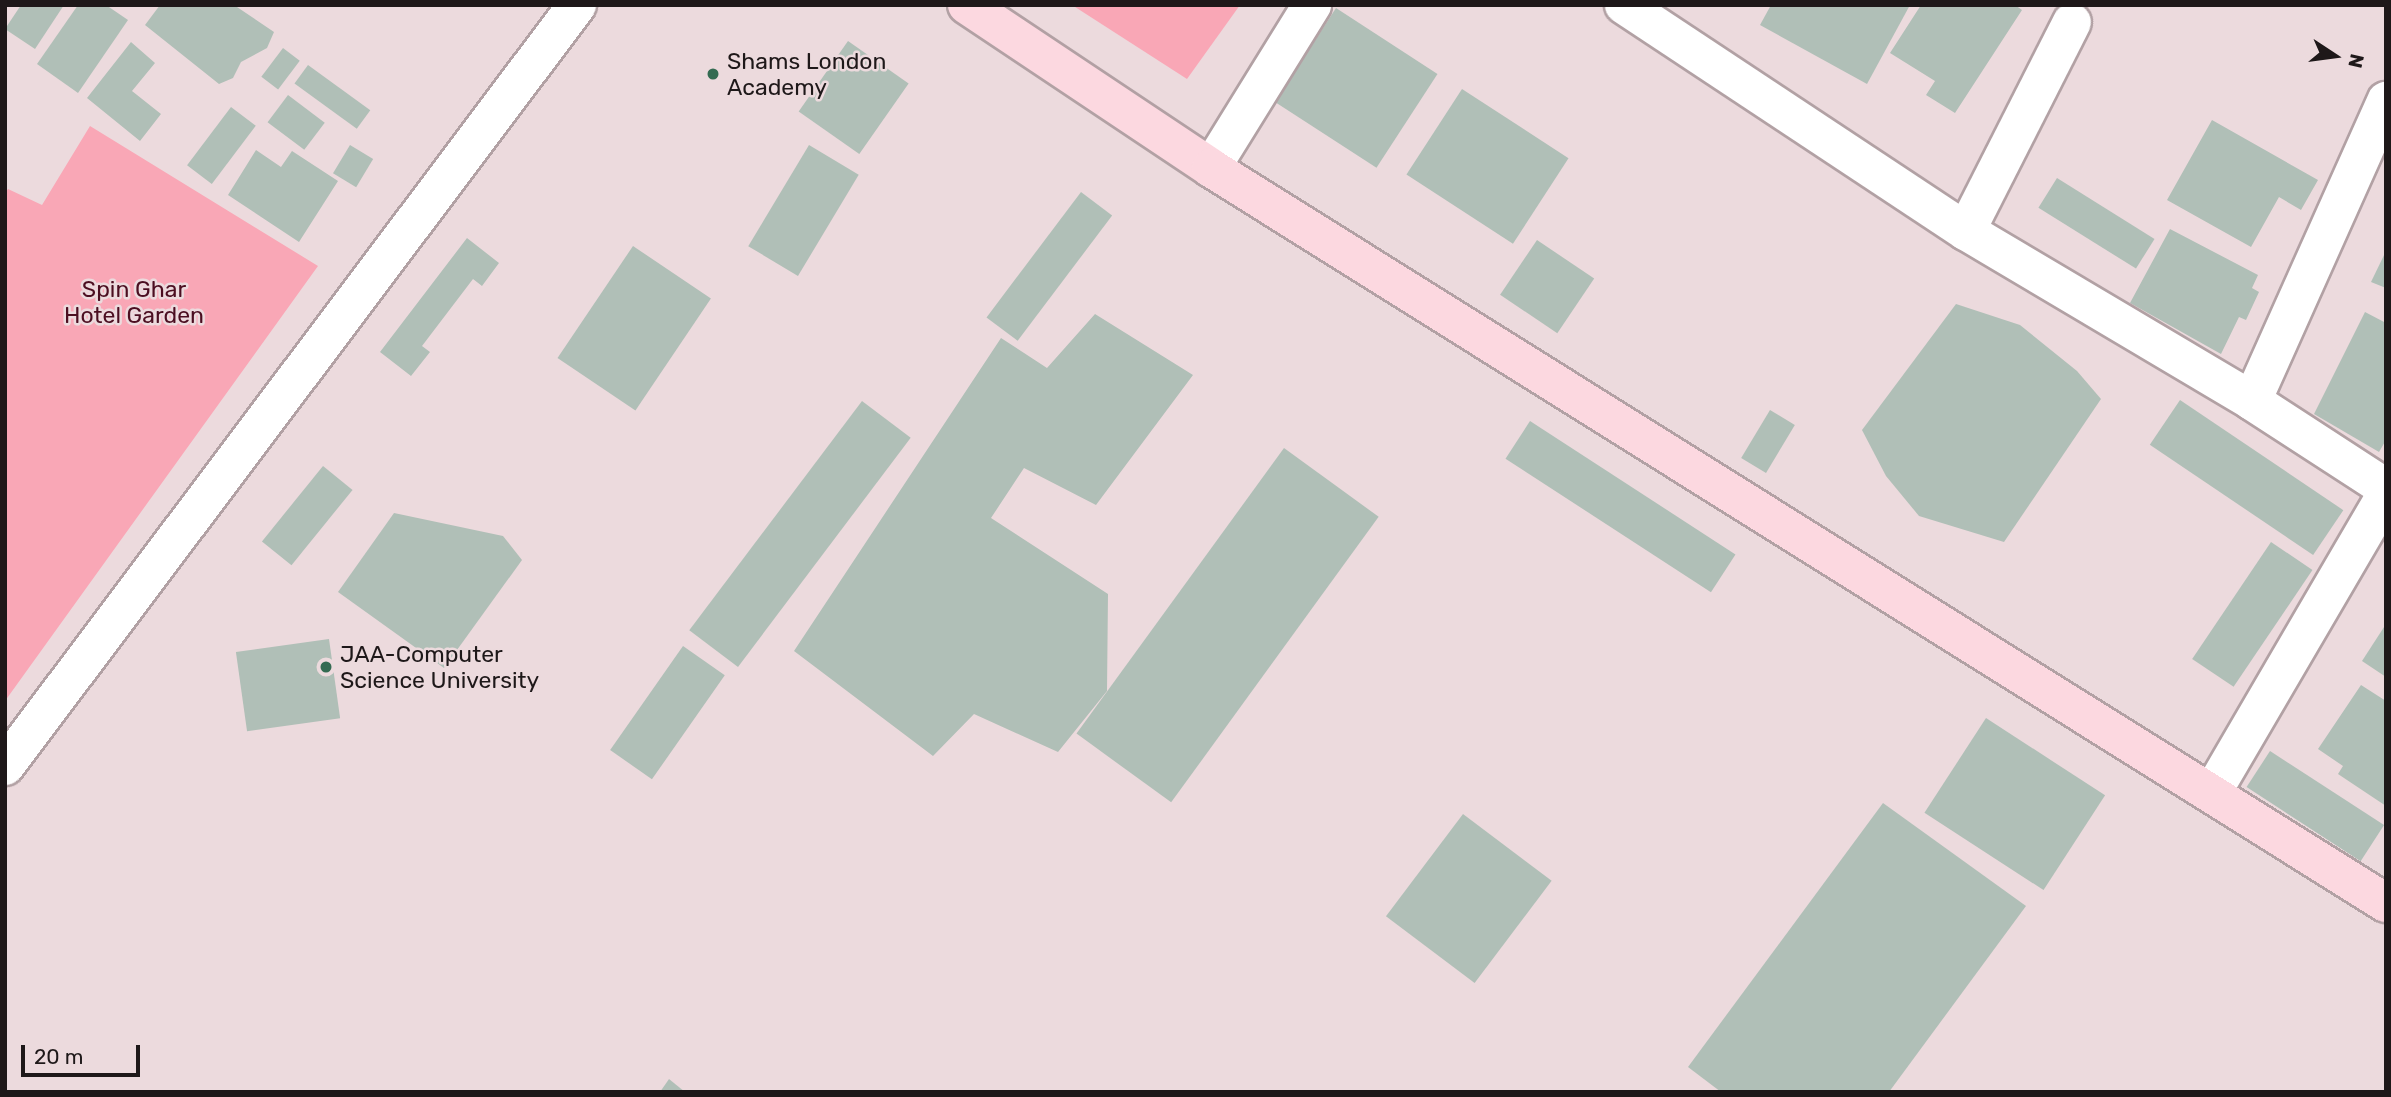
<!DOCTYPE html>
<html>
<head>
<meta charset="utf-8">
<style>
  body { margin:0 }
  #map { position:relative; width:2391px; height:1097px; overflow:hidden; background:#ecdadd; font-family:Rubik,sans-serif }
  div>[style] { position:absolute }
  [style*='--x'] { left:calc(var(--x)*1px); top:calc(var(--y)*1px); width:calc(var(--w)*1px); rotate:calc(var(--a)*1deg) }
  .green>* { inset:0; background:#f9a7b6 }
  .building>* { inset:0; background:#b0bfb7; transform-origin:0 0 }
  .roads { filter:drop-shadow(2px 0 #b2a1a4) drop-shadow(-2px 0 #b2a1a4) drop-shadow(0 2px #b2a1a4) drop-shadow(0 -2px #b2a1a4) }
  .street>* { height:38px; margin:-19px; padding:0 19px; transform-origin:19px; border-radius:19px; background:#fff }
  .secondary>* { height:38px; margin:-19px; padding:0 19px; transform-origin:19px; border-radius:19px; background:#fcd8e0 }
  .dots>* { width:19px; height:19px; translate:-50% -50%; box-sizing:border-box; border:4px solid #ecdadd; border-radius:50% }
  span { translate:-50% -50%; white-space:nowrap; text-align:center; line-height:1.15; -webkit-text-stroke:5px #ecdadd; paint-order:stroke }
  .poi-label { font-size:23px; color:#1e1819 }
  .left { translate:0 -50%; text-align:left }
  .park-label { font-size:23px; color:#4c0e21 }
  .frame { position:absolute; inset:0; border:7px solid #1e1819; pointer-events:none }
  .north { position:absolute; left:2300px; top:21px; width:70px; height:70px; -webkit-text-stroke:5px #ecdadd; paint-order:stroke; rotate:103deg; font-size:19px; font-weight:700; line-height:28px; text-align:center; color:#1e1819 }
  .north::after { content:''; display:block; margin:auto; width:24px; height:32px; background:#1e1819; clip-path:polygon(50% 0,100% 100%,50% 72%,0 100%) }
  .scale { position:absolute; left:21px; top:1045px; width:119px; height:32px; box-sizing:border-box; border:4px solid #1e1819; border-top:0; padding-left:9px; font-size:21px; line-height:24px; white-space:nowrap; color:#1e1819; -webkit-text-stroke:5px #ecdadd; paint-order:stroke }
</style>
</head>
<body>
<div id="map">
  <div class="green">
    <i style="clip-path:polygon(1072px 5px,1240px 5px,1187px 79px)"></i>
    <i style="clip-path:polygon(90px 126px,318px 266px,5px 701px,5px 193px,8px 189px,42px 205px)"></i>
  </div>
  <div class="building">
    <i style="clip-path:polygon(21px 5px,64px 5px,35px 49px,5px 29px)"></i>
    <i style="clip-path:polygon(78px 5px,106px 5px,128px 20px,78px 93px,37px 64px)"></i>
    <i style="clip-path:polygon(160px 5px,234px 5px,274px 32px,267px 48px,241px 62px,233px 78px,219px 84px,145px 25px)"></i>
    <i style="clip-path:polygon(1771px 5px,1910px 5px,1867px 84px,1760px 25px)"></i>
    <i style="clip-path:polygon(1921px 5px,2015px 5px,2022px 10px,1955px 113px,1926px 95px,1935px 81px,1890px 53px)"></i>
    <i style="left:1336px;top:8px;width:121px;height:112px;rotate:33deg"></i>
    <i style="left:848px;top:41px;width:74px;height:86px;rotate:35deg"></i>
    <i style="clip-path:polygon(131px 42px,155px 63px,132px 91px,161px 114px,140px 141px,87px 98px)"></i>
    <i style="left:283px;top:48px;width:21px;height:36px;rotate:37deg"></i>
    <i style="left:308px;top:65px;width:77px;height:23px;rotate:36deg"></i>
    <i style="left:1462px;top:89px;width:127px;height:102px;rotate:33deg"></i>
    <i style="left:288px;top:95px;width:46px;height:34px;rotate:37deg"></i>
    <i style="left:231px;top:107px;width:31px;height:73px;rotate:37deg"></i>
    <i style="clip-path:polygon(2212px 120px,2318px 180px,2301px 210px,2279px 197px,2251px 247px,2167px 200px)"></i>
    <i style="left:350px;top:145px;width:27px;height:33px;rotate:31deg"></i>
    <i style="left:809px;top:145px;width:58px;height:118px;rotate:31deg"></i>
    <i style="clip-path:polygon(256px 150px,281px 167px,292px 151px,338px 181px,299px 242px,228px 195px)"></i>
    <i style="left:2057px;top:178px;width:115px;height:35px;rotate:32deg"></i>
    <i style="left:1081px;top:192px;width:39px;height:157px;rotate:37deg"></i>
    <i style="clip-path:polygon(2170px 229px,2258px 275px,2252px 288px,2259px 292px,2246px 320px,2239px 317px,2221px 354px,2130px 303px)"></i>
    <i style="clip-path:polygon(467px 238px,499px 263px,482px 286px,473px 279px,422px 346px,430px 352px,411px 376px,380px 352px)"></i>
    <i style="left:1537px;top:240px;width:69px;height:66px;rotate:34deg"></i>
    <i style="left:633px;top:246px;width:94px;height:135px;rotate:34deg"></i>
    <i style="clip-path:polygon(2386px 251px,2386px 288px,2371px 282px)"></i>
    <i style="clip-path:polygon(1956px 304px,2020px 325px,2077px 371px,2101px 399px,2004px 542px,1919px 516px,1886px 476px,1862px 430px)"></i>
    <i style="clip-path:polygon(2365px 312px,2386px 323px,2386px 440px,2379px 452px,2314px 414px)"></i>
    <i style="clip-path:polygon(1095px 314px,1193px 375px,1096px 505px,1024px 468px,991px 518px,1108px 594px,1107px 691px,1058px 752px,974px 714px,933px 756px,794px 651px,1001px 338px,1047px 368px)"></i>
    <i style="left:2180px;top:400px;width:197px;height:54px;rotate:34deg"></i>
    <i style="left:862px;top:401px;width:61px;height:287px;rotate:37deg"></i>
    <i style="left:1770px;top:410px;width:29px;height:56px;rotate:31deg"></i>
    <i style="left:1530px;top:421px;width:245px;height:45px;rotate:33deg"></i>
    <i style="left:1284px;top:448px;width:117px;height:353px;rotate:36deg"></i>
    <i style="left:323px;top:466px;width:38px;height:97px;rotate:39deg"></i>
    <i style="clip-path:polygon(394px 513px,503px 536px,522px 560px,444px 668px,338px 592px)"></i>
    <i style="left:2271px;top:542px;width:50px;height:141px;rotate:34deg"></i>
    <i style="clip-path:polygon(2386px 624px,2386px 677px,2362px 661px)"></i>
    <i style="left:329px;top:639px;width:80px;height:94px;rotate:82deg"></i>
    <i style="left:683px;top:646px;width:51px;height:127px;rotate:35deg"></i>
    <i style="clip-path:polygon(2361px 685px,2386px 701px,2386px 806px,2338px 774px,2343px 766px,2318px 749px)"></i>
    <i style="left:1986px;top:718px;width:142px;height:113px;rotate:33deg"></i>
    <i style="left:2270px;top:751px;width:136px;height:43px;rotate:33deg"></i>
    <i style="clip-path:polygon(1883px 803px,2026px 906px,1889px 1092px,1721px 1092px,1688px 1067px)"></i>
    <i style="left:1463px;top:814px;width:111px;height:128px;rotate:37deg"></i>
    <i style="clip-path:polygon(669px 1079px,685px 1092px,660px 1092px)"></i>
  </div>
  <div class="roads">
    <div class="street">
      <i style="--x:1624;--y:5;--w:410;--a:33.5"></i>
      <i style="--x:1966;--y:231;--w:333;--a:30.7"></i>
      <i style="--x:2252;--y:401;--w:160;--a:33"></i>
      <i style="--x:1211;--y:168;--w:192;--a:-58.2"></i>
      <i style="--x:1966;--y:231;--w:234;--a:-63.1"></i>
      <i style="--x:2252;--y:401;--w:329;--a:-65.9"></i>
      <i style="--x:5;--y:766;--w:952;--a:-53.07"></i>
      <i style="--x:2213;--y:791;--w:343;--a:-59.7"></i>
    </div>
    <div class="secondary">
      <i style="--x:967;--y:5;--w:293;--a:33.7"></i>
      <i style="--x:1211;--y:168;--w:1386;--a:32.03"></i>
    </div>
  </div>
  <div class="dots">
    <i style="left:713px;top:74px;background:#346b52"></i>
    <i style="left:326px;top:667px;background:#346b52"></i>
  </div>
  <div class="poi-label">
    <span class="left" style="left:727px;top:74px">Shams London<br>Academy</span>
    <span class="left" style="left:340px;top:667px">JAA-Computer<br>Science University</span>
  </div>
  <div class="park-label">
    <span style="left:134px;top:302px">Spin Ghar<br>Hotel Garden</span>
  </div>
  <div class="frame"></div>
  <div class="north">N</div>
  <div class="scale">20 m</div>
</div>
</body>
</html>
